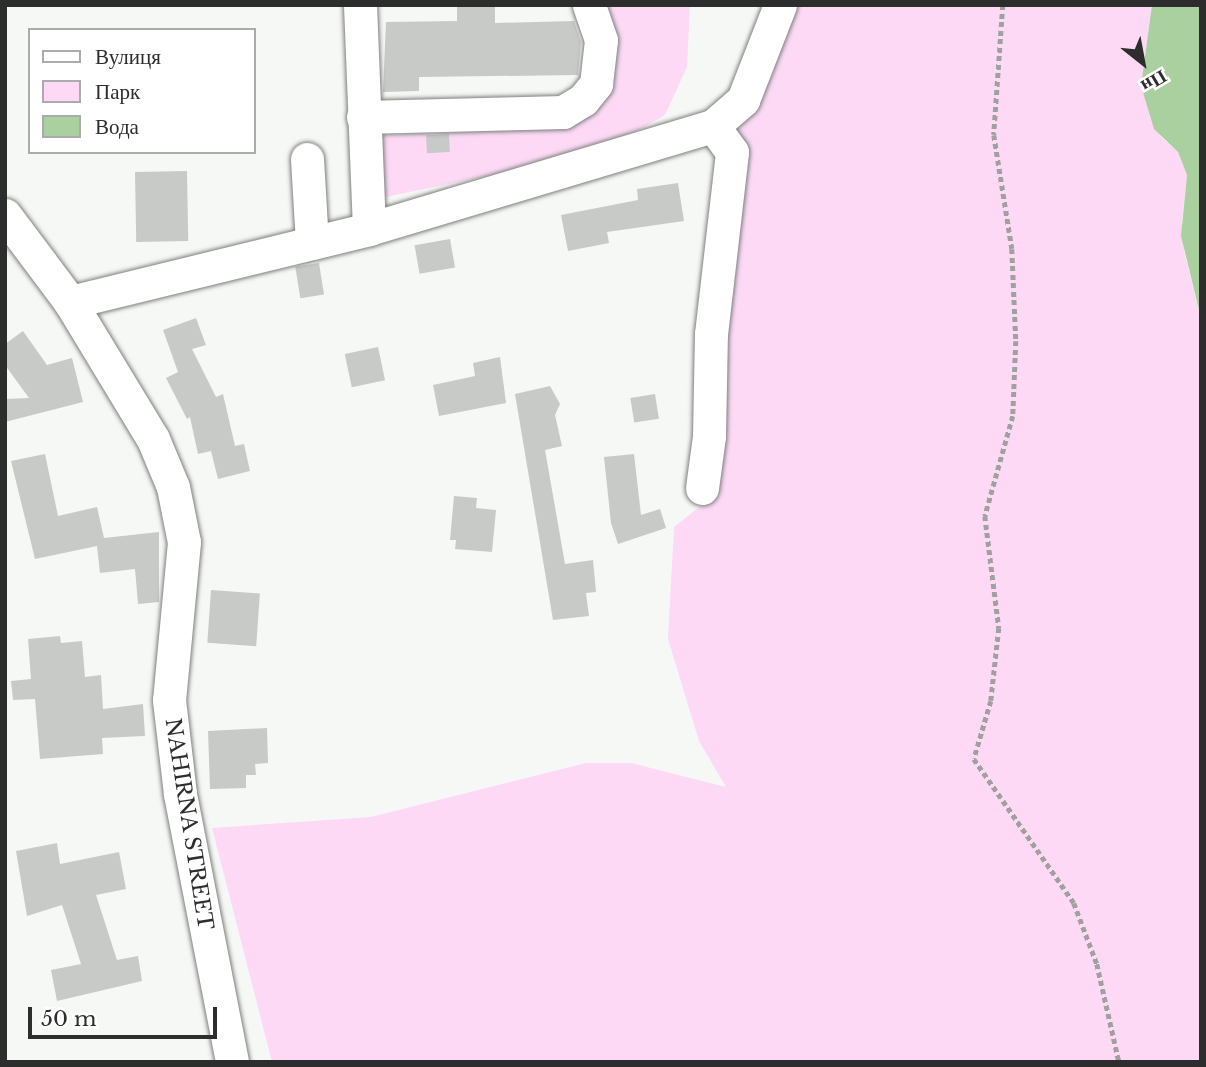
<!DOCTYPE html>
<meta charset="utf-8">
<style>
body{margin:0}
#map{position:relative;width:1206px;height:1067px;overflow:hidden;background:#f6f8f5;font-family:"Libre Baskerville",serif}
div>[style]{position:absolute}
.green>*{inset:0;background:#fdd9f6}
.water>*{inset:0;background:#aad09f}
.building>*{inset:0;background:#c8cac7;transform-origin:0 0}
.path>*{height:4.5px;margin-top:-2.25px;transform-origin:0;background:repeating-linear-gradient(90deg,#a0a19f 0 5px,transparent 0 8.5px)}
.roads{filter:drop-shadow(0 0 2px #7f807e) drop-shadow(0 0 2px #7f807e)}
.minor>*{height:33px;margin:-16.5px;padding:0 16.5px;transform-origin:16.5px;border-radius:16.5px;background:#fff}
span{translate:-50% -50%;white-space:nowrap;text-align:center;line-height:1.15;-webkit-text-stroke:6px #fff;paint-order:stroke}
.street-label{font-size:21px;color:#2c2d2c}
.frame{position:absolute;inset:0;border:7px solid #2c2d2c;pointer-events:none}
.legend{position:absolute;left:28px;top:28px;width:228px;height:126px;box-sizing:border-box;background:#fff;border:2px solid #ababab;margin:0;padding:9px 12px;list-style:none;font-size:21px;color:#2c2d2c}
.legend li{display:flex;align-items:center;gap:14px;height:35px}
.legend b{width:35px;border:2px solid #ababab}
.north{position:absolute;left:1108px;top:28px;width:70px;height:70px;-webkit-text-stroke:5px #fff;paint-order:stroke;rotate:149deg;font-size:19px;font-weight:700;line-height:28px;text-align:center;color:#2c2d2c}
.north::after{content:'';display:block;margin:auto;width:24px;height:32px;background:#2c2d2c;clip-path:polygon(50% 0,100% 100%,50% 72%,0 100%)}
.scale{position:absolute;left:28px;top:1007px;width:189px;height:32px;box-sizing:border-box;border:4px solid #2c2d2c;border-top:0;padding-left:9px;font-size:21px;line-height:24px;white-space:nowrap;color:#2c2d2c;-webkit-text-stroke:5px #fff;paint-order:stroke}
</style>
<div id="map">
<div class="green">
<i style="clip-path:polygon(604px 5px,690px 5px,687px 67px,665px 115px,598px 153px,381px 198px,376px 136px,565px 127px)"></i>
<i style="clip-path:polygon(770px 5px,1152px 5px,1141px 86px,1161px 137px,1178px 152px,1187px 175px,1182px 220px,1184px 251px,1201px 318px,1201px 1062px,272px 1062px,212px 828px,371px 817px,586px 763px,631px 763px,726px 787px,699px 741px,668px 639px,674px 527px,703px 504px,738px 136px,731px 110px)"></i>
</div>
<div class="water">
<i style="clip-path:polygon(1152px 5px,1201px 5px,1201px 318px,1181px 236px,1187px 175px,1178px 152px,1154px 129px,1141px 86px)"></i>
</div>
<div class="building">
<i style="clip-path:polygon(457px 5px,495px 5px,495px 23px,574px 21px,581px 42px,578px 75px,419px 77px,419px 91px,383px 92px,386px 22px,457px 21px)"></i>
<i style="left:449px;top:134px;width:18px;height:23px;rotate:87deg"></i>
<i style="left:187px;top:171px;width:70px;height:52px;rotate:89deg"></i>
<i style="clip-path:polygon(678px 183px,684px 221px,607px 232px,609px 243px,568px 251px,561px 215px,638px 200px,637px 189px)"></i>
<i style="left:450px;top:239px;width:29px;height:36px;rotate:80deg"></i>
<i style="left:319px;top:263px;width:32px;height:24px;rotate:81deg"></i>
<i style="clip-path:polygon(196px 318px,206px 345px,192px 349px,216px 397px,223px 394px,235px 446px,244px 444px,250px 471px,218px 479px,211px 451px,198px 454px,190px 417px,187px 419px,166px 378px,178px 372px,163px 330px)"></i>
<i style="clip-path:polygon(23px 331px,47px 365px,72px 358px,83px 402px,5px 422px,5px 399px,29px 398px,5px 365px,5px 344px)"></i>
<i style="left:378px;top:347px;width:34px;height:34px;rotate:78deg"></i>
<i style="clip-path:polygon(500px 357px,506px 403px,439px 416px,433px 385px,475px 376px,473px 363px)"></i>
<i style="clip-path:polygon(550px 386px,560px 404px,555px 415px,562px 446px,545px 450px,565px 564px,593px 560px,596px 592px,586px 593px,589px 616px,553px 620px,515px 394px)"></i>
<i style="left:655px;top:394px;width:25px;height:25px;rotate:81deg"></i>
<i style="clip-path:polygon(45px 454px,58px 516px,97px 507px,104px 538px,159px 532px,159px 602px,138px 604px,135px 569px,100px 573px,97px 546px,35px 559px,11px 461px)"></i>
<i style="clip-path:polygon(634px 454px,641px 515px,660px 509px,666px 528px,618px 544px,611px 523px,604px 457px)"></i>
<i style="clip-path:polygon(454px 496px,477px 498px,476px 508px,496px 510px,492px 552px,455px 549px,456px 540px,450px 540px)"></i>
<i style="left:211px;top:590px;width:49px;height:53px;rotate:4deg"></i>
<i style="clip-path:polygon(60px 636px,61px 643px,82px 641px,85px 677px,101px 675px,103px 709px,143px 704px,145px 736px,102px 738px,103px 754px,40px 759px,35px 699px,13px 700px,11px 681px,31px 679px,28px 639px)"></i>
<i style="clip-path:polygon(267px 728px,268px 763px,255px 764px,256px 775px,246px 775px,246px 788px,210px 789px,208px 731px)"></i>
<i style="clip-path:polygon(57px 843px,60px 864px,119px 852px,126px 889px,96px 895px,117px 960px,138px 956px,142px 981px,57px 1001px,51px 970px,81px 964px,62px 905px,27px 916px,16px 851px)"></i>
</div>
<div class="path">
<i style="left:1003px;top:5px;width:130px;rotate:94deg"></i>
<i style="left:994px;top:135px;width:115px;rotate:81deg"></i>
<i style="left:1012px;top:249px;width:92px;rotate:87.5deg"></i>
<i style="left:1016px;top:341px;width:75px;rotate:92.3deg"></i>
<i style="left:1013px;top:416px;width:104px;rotate:105.6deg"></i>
<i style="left:985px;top:516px;width:113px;rotate:82.9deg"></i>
<i style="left:999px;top:628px;width:73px;rotate:96.3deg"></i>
<i style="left:991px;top:701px;width:60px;rotate:106.3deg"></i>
<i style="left:974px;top:759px;width:175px;rotate:55.2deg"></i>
<i style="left:1074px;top:903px;width:65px;rotate:69.3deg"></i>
<i style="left:1097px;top:964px;width:100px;rotate:77.3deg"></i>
</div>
<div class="roads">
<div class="minor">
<i style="left:360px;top:5px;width:224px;rotate:87.7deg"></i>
<i style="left:363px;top:117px;width:200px;rotate:-1.4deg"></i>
<i style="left:563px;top:112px;width:23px;rotate:-31deg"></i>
<i style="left:583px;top:100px;width:21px;rotate:-51deg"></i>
<i style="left:596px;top:84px;width:44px;rotate:-83.5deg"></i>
<i style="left:601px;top:40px;width:37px;rotate:-109deg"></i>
<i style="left:307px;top:159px;width:84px;rotate:86.6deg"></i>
<i style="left:5px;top:215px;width:109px;rotate:53.2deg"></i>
<i style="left:70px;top:302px;width:160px;rotate:58.8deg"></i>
<i style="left:153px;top:439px;width:52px;rotate:67.4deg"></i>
<i style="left:173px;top:487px;width:56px;rotate:78.7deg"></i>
<i style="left:184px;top:542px;width:159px;rotate:95.4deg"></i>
<i style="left:169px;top:700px;width:95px;rotate:83.3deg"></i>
<i style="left:180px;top:794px;width:273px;rotate:79deg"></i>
<i style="left:70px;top:302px;width:308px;rotate:-13.7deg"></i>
<i style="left:369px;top:229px;width:359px;rotate:-16.7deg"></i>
<i style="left:713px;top:126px;width:40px;rotate:-41deg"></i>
<i style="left:743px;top:100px;width:102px;rotate:-68.7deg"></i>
<i style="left:702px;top:488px;width:52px;rotate:-82.3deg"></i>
<i style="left:709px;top:436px;width:102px;rotate:-88.9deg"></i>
<i style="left:711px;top:334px;width:183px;rotate:-83.4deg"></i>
<i style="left:732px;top:152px;width:32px;rotate:-126deg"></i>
</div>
</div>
<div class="street-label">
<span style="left:189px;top:824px;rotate:81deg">NAHIRNA STREET</span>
</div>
<div class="frame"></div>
<ul class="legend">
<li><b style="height:9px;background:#fff"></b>Вулиця</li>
<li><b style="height:19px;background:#fdd9f6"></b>Парк</li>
<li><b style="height:19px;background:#aad09f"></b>Вода</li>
</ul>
<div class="north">Пн</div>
<div class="scale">50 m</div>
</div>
